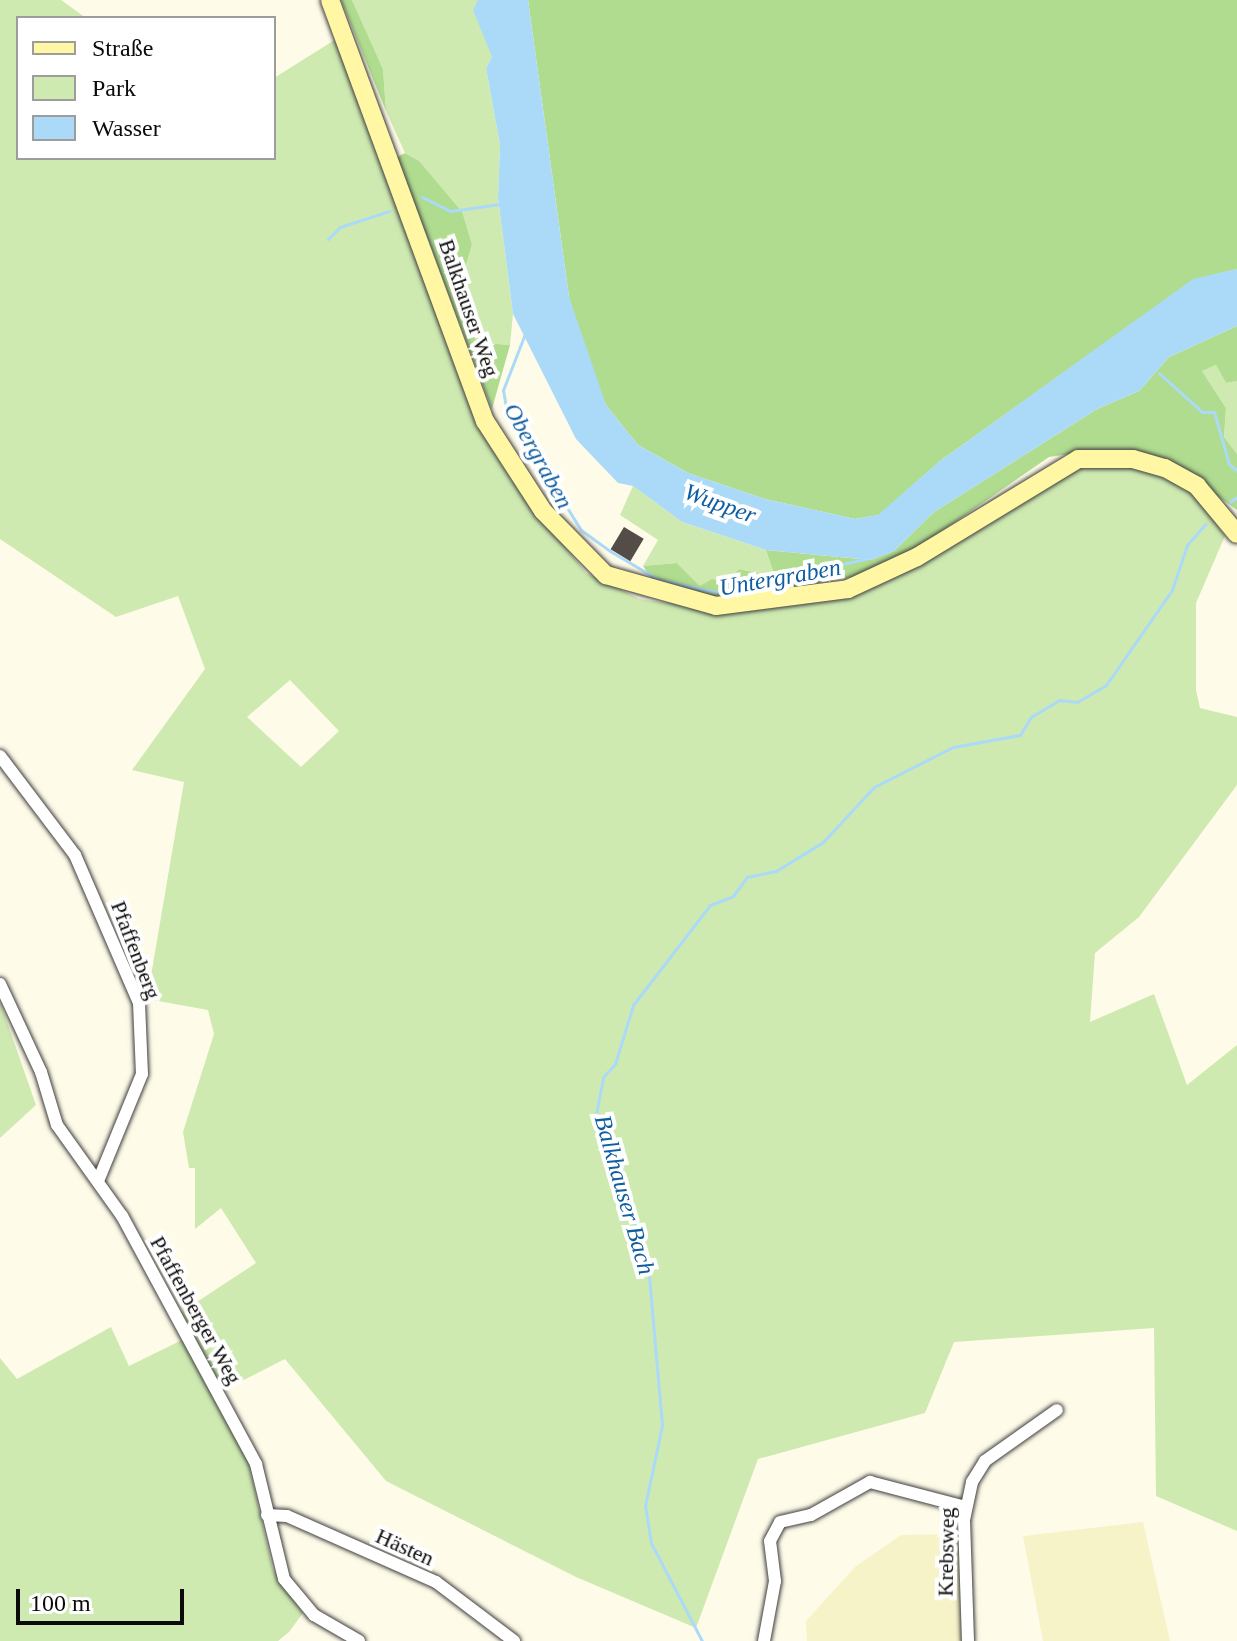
<!DOCTYPE html>
<meta charset="utf-8">
<style>
body{margin:0}
#map{position:relative;width:1237px;height:1641px;overflow:hidden;background:#fffbe9;font-family:Georgia,serif}
div>[style]{position:absolute}
.farmland>*{inset:0;background:#f6f3c8}
.green>*{inset:0;background:#ceeab1}
.forest>*{inset:0;background:#b0dc90}
.water>*{inset:0;background:#abdaf9}
.stream>*{height:3px;margin:-1.5px;padding:0 1.5px;transform-origin:1.5px;border-radius:1.5px;background:#abdaf9}
.building>*{inset:0;background:#544c47;transform-origin:0 0}
.roads{filter:drop-shadow(0 0 2px #3e3e3e) drop-shadow(0 0 2px #3e3e3e)}
.minor>*{height:12px;margin:-6px;padding:0 6px;transform-origin:6px;border-radius:6px;background:#fff}
.secondary>*{height:18px;margin:-9px;padding:0 9px;transform-origin:9px;border-radius:9px;background:#fff7a4}
span{translate:-50% -50%;white-space:nowrap;text-align:center;line-height:1.15;-webkit-text-stroke:8px #fff;paint-order:stroke}
.street-label{font-size:22px;color:#0b0b0b}
.water-label{font-size:24px;color:#105ea1;font-style:italic}
.legend{position:absolute;left:16px;top:16px;width:260px;height:144px;box-sizing:border-box;background:#fff;border:2px solid #9d9d9d;margin:0;padding:10px 14px;list-style:none;font-size:24px;color:#0b0b0b}
.legend li{display:flex;align-items:center;gap:16px;height:40px}
.legend b{width:40px;border:2px solid #9d9d9d}
.scale{position:absolute;left:16px;top:1589px;width:168px;height:36px;box-sizing:border-box;border:4px solid #0b0b0b;border-top:0;padding-left:10px;font-size:24px;line-height:28px;white-space:nowrap;color:#0b0b0b;-webkit-text-stroke:6px #fff;paint-order:stroke}
</style>
<div id="map">
<div class="farmland">
<i style="clip-path:polygon(1143px 1522px,1170px 1641px,1043px 1641px,1023px 1536px)"></i>
<i style="clip-path:polygon(959px 1534px,965px 1641px,807px 1641px,806px 1621px,855px 1567px,901px 1535px)"></i>
</div>
<div class="green">
<i style="clip-path:polygon(evenodd,0 0,61px 0,86px 18px,18px 18px,18px 158px,274px 158px,274px 78px,341px 36px,477px 422px,510px 478px,586px 573px,640px 599px,715px 610px,854px 592px,1086px 463px,1133px 465px,1192px 488px,1225px 536px,1196px 603px,1196px 690px,1200px 708px,1237px 717px,1237px 785px,1139px 917px,1095px 953px,1090px 1022px,1154px 994px,1187px 1085px,1237px 1045px,1237px 1531px,1156px 1496px,1154px 1328px,954px 1342px,925px 1413px,758px 1459px,696px 1628px,576px 1577px,386px 1481px,285px 1359px,212px 1396px,248px 1461px,273px 1570px,303px 1613px,289px 1632px,278px 1641px,0 1641px,0 1358px,17px 1379px,111px 1327px,129px 1366px,182px 1340px,171px 1319px,256px 1263px,221px 1208px,195px 1229px,195px 1168px,189px 1168px,183px 1132px,214px 1034px,208px 1010px,147px 999px,184px 782px,132px 770px,205px 669px,178px 596px,116px 617px,0 539px,0 0,290px 680px,339px 731px,301px 767px,247px 717px,290px 680px)"></i>
<i style="clip-path:polygon(352px 0,478px 0,492px 57px,486px 68px,500px 145px,498px 198px,513px 314px,510px 345px,485px 343px,459px 288px,472px 245px,419px 161px,405px 153px,386px 111px,383px 69px)"></i>
<i style="clip-path:polygon(1216px 365px,1226px 383px,1237px 381px,1237px 454px,1224px 437px,1226px 408px,1202px 371px)"></i>
<i style="clip-path:polygon(633px 486px,682px 522px,766px 550px,775px 577px,739px 569px,727px 584px,700px 586px,677px 563px,643px 566px,658px 540px,620px 515px)"></i>
<i style="clip-path:polygon(0 1002px,36px 1105px,0 1138px)"></i>
</div>
<div class="forest">
<i style="clip-path:polygon(341px 0,352px 0,383px 69px,386px 111px)"></i>
<i style="clip-path:polygon(528px 0,1237px 0,1237px 269px,1193px 280px,940px 461px,879px 515px,855px 519px,765px 499px,688px 473px,638px 445px,606px 405px,587px 361px,569px 297px)"></i>
<i style="clip-path:polygon(405px 153px,419px 161px,462px 212px,472px 245px,459px 288px,485px 343px,510px 345px,492px 409px,397px 157px)"></i>
<i style="clip-path:polygon(1237px 326px,1237px 381px,1226px 383px,1216px 365px,1202px 371px,1226px 408px,1224px 437px,1237px 454px,1237px 510px,1177px 467px,1083px 452px,1049px 457px,916px 549px,853px 577px,719px 600px,658px 588px,643px 566px,677px 563px,700px 586px,712px 579px,727px 583px,739px 569px,775px 577px,766px 550px,871px 560px,894px 551px,934px 512px,1097px 409px,1139px 391px,1169px 357px)"></i>
</div>
<div class="water">
<i style="clip-path:polygon(478px 0,528px 0,569px 297px,606px 405px,638px 445px,688px 473px,765px 499px,855px 519px,878px 515px,940px 461px,1193px 279px,1237px 269px,1237px 326px,1169px 357px,1139px 391px,1097px 409px,934px 512px,894px 551px,871px 560px,766px 550px,682px 522px,633px 486px,618px 483px,576px 439px,513px 314px,498px 198px,500px 145px,486px 68px,492px 57px,473px 10px)"></i>
</div>
<div class="stream">
<i style="left:422px;top:197px;width:32px;rotate:26deg"></i>
<i style="left:451px;top:211px;width:49px;rotate:-8.1deg"></i>
<i style="left:328px;top:239px;width:17px;rotate:-45deg"></i>
<i style="left:340px;top:227px;width:52px;rotate:-18.1deg"></i>
<i style="left:528px;top:326px;width:69px;rotate:111.3deg"></i>
<i style="left:503px;top:390px;width:22px;rotate:80deg"></i>
<i style="left:507px;top:412px;width:139px;rotate:57.9deg"></i>
<i style="left:581px;top:530px;width:36px;rotate:36deg"></i>
<i style="left:610px;top:551px;width:57px;rotate:30.6deg"></i>
<i style="left:659px;top:580px;width:58px;rotate:11.9deg"></i>
<i style="left:716px;top:592px;width:153px;rotate:-12.5deg"></i>
<i style="left:1159px;top:373px;width:58px;rotate:42.2deg"></i>
<i style="left:1202px;top:412px;width:12px"></i>
<i style="left:1214px;top:412px;width:54px;rotate:73.9deg"></i>
<i style="left:1229px;top:464px;width:11px;rotate:41deg"></i>
<i style="left:1230px;top:502px;width:9px;rotate:-36deg"></i>
<i style="left:702px;top:1641px;width:110px;rotate:-117.5deg"></i>
<i style="left:651px;top:1543px;width:37px;rotate:-99deg"></i>
<i style="left:645px;top:1506px;width:83px;rotate:-78.1deg"></i>
<i style="left:662px;top:1425px;width:160px;rotate:-95deg"></i>
<i style="left:648px;top:1266px;width:161px;rotate:-108.9deg"></i>
<i style="left:596px;top:1114px;width:38px;rotate:-79deg"></i>
<i style="left:603px;top:1077px;width:18px;rotate:-47deg"></i>
<i style="left:615px;top:1064px;width:62px;rotate:-73deg"></i>
<i style="left:633px;top:1005px;width:126px;rotate:-52.4deg"></i>
<i style="left:710px;top:905px;width:25px;rotate:-21deg"></i>
<i style="left:733px;top:896px;width:24px;rotate:-54deg"></i>
<i style="left:747px;top:877px;width:30px;rotate:-12deg"></i>
<i style="left:776px;top:871px;width:55px;rotate:-31.7deg"></i>
<i style="left:823px;top:842px;width:75px;rotate:-47.2deg"></i>
<i style="left:874px;top:787px;width:89px;rotate:-26.9deg"></i>
<i style="left:953px;top:747px;width:68px;rotate:-10.2deg"></i>
<i style="left:1020px;top:735px;width:21px;rotate:-59deg"></i>
<i style="left:1031px;top:717px;width:33px;rotate:-31deg"></i>
<i style="left:1059px;top:700px;width:18px;rotate:6deg"></i>
<i style="left:1077px;top:702px;width:34px;rotate:-30deg"></i>
<i style="left:1106px;top:685px;width:116px;rotate:-55.2deg"></i>
<i style="left:1172px;top:590px;width:47px;rotate:-71.6deg"></i>
<i style="left:1187px;top:545px;width:28px;rotate:-49deg"></i>
</div>
<div class="building">
<i style="left:624px;top:527px;width:23px;height:26px;rotate:31deg"></i>
</div>
<div class="roads">
<div class="minor">
<i style="left:0;top:756px;width:124px;rotate:52.9deg"></i>
<i style="left:75px;top:855px;width:161px;rotate:66.6deg"></i>
<i style="left:139px;top:1003px;width:71px;rotate:87.6deg"></i>
<i style="left:142px;top:1074px;width:113px;rotate:112.3deg"></i>
<i style="left:0;top:984px;width:97px;rotate:65deg"></i>
<i style="left:41px;top:1072px;width:55px;rotate:73.2deg"></i>
<i style="left:57px;top:1125px;width:112px;rotate:54.5deg"></i>
<i style="left:122px;top:1216px;width:282px;rotate:61.6deg"></i>
<i style="left:256px;top:1464px;width:118px;rotate:76.3deg"></i>
<i style="left:284px;top:1579px;width:47px;rotate:50.2deg"></i>
<i style="left:314px;top:1615px;width:52px;rotate:30deg"></i>
<i style="left:267px;top:1515px;width:20px;rotate:3deg"></i>
<i style="left:287px;top:1516px;width:163px;rotate:23.9deg"></i>
<i style="left:436px;top:1582px;width:98px;rotate:37.1deg"></i>
<i style="left:764px;top:1641px;width:61px;rotate:-79.6deg"></i>
<i style="left:775px;top:1581px;width:40px;rotate:-97.1deg"></i>
<i style="left:770px;top:1541px;width:21px;rotate:-62deg"></i>
<i style="left:780px;top:1522px;width:32px;rotate:-13deg"></i>
<i style="left:811px;top:1515px;width:68px;rotate:-29.2deg"></i>
<i style="left:870px;top:1482px;width:98px;rotate:14.7deg"></i>
<i style="left:968px;top:1641px;width:121px;rotate:-91.9deg"></i>
<i style="left:964px;top:1520px;width:39px;rotate:-78deg"></i>
<i style="left:972px;top:1482px;width:25px;rotate:-58deg"></i>
<i style="left:985px;top:1461px;width:88px;rotate:-35.3deg"></i>
</div>
<div class="secondary">
<i style="left:330px;top:0;width:449px;rotate:69.8deg"></i>
<i style="left:485px;top:421px;width:107px;rotate:57.2deg"></i>
<i style="left:543px;top:511px;width:90px;rotate:45.5deg"></i>
<i style="left:606px;top:575px;width:114px;rotate:15.7deg"></i>
<i style="left:716px;top:606px;width:133px;rotate:-7.3deg"></i>
<i style="left:848px;top:589px;width:76px;rotate:-24.9deg"></i>
<i style="left:917px;top:557px;width:188px;rotate:-31.3deg"></i>
<i style="left:1078px;top:459px;width:55px"></i>
<i style="left:1133px;top:459px;width:33px;rotate:16deg"></i>
<i style="left:1165px;top:468px;width:37px;rotate:29deg"></i>
<i style="left:1197px;top:486px;width:62px;rotate:50.2deg"></i>
</div>
</div>
<div class="street-label">
<span style="left:469px;top:308px;rotate:71deg">Balkhauser Weg</span>
<span style="left:136px;top:950px;rotate:69deg">Pfaffenberg</span>
<span style="left:196px;top:1310px;rotate:61deg">Pfaffenberger Weg</span>
<span style="left:405px;top:1547px;rotate:24deg">Hästen</span>
<span style="left:946px;top:1552px;rotate:-89deg">Krebsweg</span>
</div>
<div class="water-label">
<span style="left:538px;top:456px;rotate:61deg">Obergraben</span>
<span style="left:720px;top:504px;rotate:20deg">Wupper</span>
<span style="left:780px;top:578px;rotate:-10deg">Untergraben</span>
<span style="left:624px;top:1195px;rotate:74deg">Balkhauser Bach</span>
</div>
<ul class="legend">
<li><b style="height:10px;background:#fff7a4"></b>Straße</li>
<li><b style="height:22px;background:#ceeab1"></b>Park</li>
<li><b style="height:22px;background:#abdaf9"></b>Wasser</li>
</ul>
<div class="scale">100 m</div>
</div>
